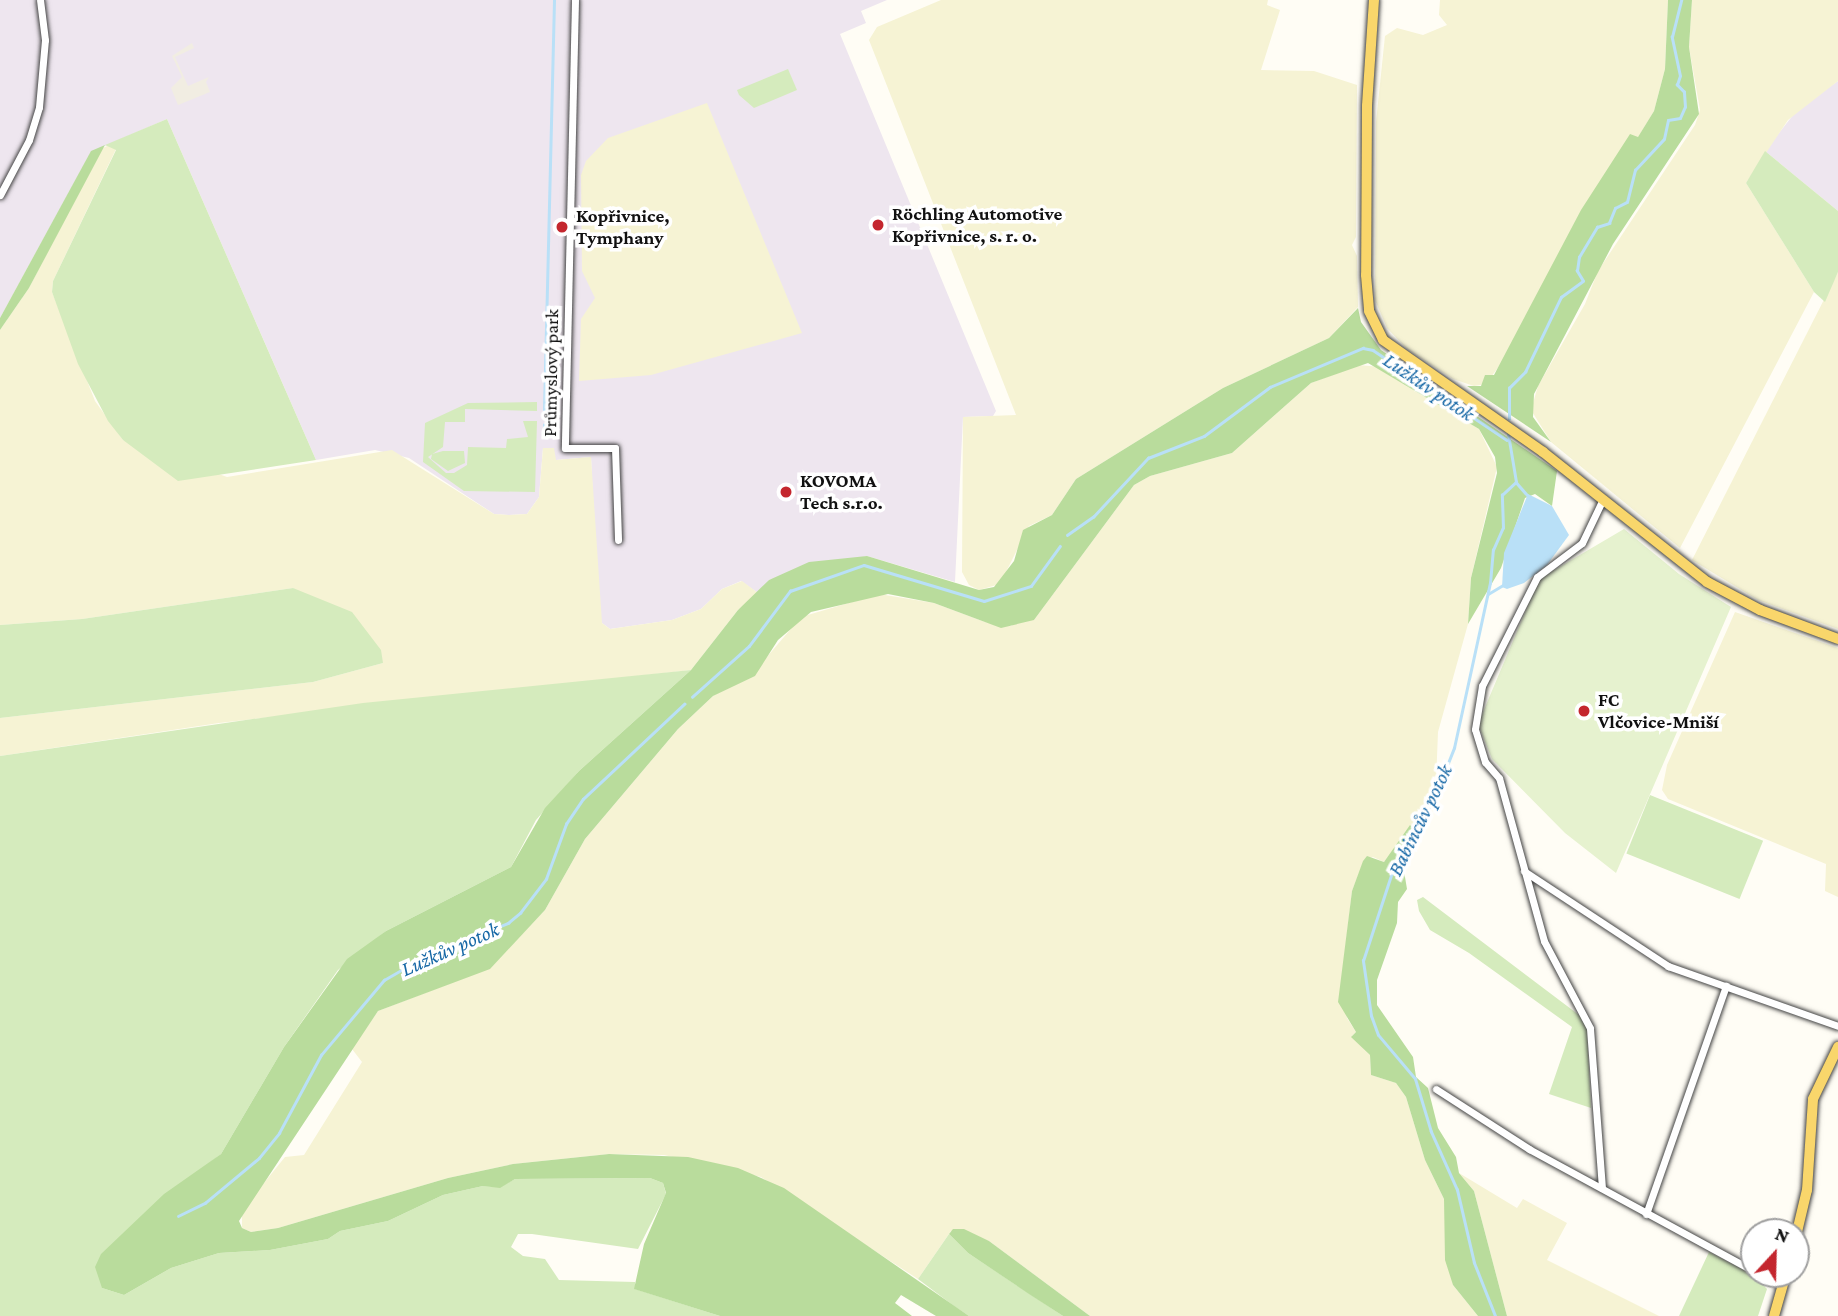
<!DOCTYPE html>
<meta charset="utf-8">
<style>
body{margin:0}
#map{position:relative;width:1838px;height:1316px;overflow:hidden;background:#fffdf5;font-family:"Crimson Pro",serif}
div>[style]{position:absolute}
.industrial>*{inset:0;background:#eee6ef}
.farmland>*{inset:0;background:#f6f3d4}
.green>*{inset:0;background:#d5ebbd;transform-origin:0 0}
.forest>*{inset:0;background:#b9dc9c}
.pitch>*{inset:0;background:#e6f2cf}
.plaza>*{inset:0;background:#f1ede2}
.water>*{inset:0;background:#b9e0f7}
.stream>*{height:2.5px;margin:-1.25px;padding:0 1.25px;transform-origin:1.25px;border-radius:1.25px;background:#b9e0f7}
.roads{filter:drop-shadow(0 0 2px #444) drop-shadow(0 0 2px #444)}
.minor>*{height:7px;margin:-3.5px;padding:0 3.5px;transform-origin:3.5px;border-radius:3.5px;background:#fff}
.primary>*{height:10px;margin:-5px;padding:0 5px;transform-origin:5px;border-radius:5px;background:#f9d66b}
.dots>*{width:19px;height:19px;translate:-50% -50%;box-sizing:border-box;border:4px solid #fff;border-radius:50%}
span{translate:-50% -50%;white-space:nowrap;text-align:center;line-height:1.15;-webkit-text-stroke:7px #fff;paint-order:stroke}
.poi-label{font-size:19px;color:#111;font-weight:700}
.left{translate:0 -50%;text-align:left}
.street-label{font-size:19px;color:#111}
.water-label{font-size:21px;color:#1768a6;font-style:italic}
.north{position:absolute;left:1740px;top:1218px;width:70px;height:70px;box-sizing:border-box;background:#fff;border:2px solid #a0a0a0;border-radius:50%;rotate:22deg;font-size:19px;font-weight:700;line-height:28px;text-align:center;color:#111}
.north::after{content:'';display:block;margin:auto;width:24px;height:32px;background:#c4262e;clip-path:polygon(50% 0,100% 100%,50% 72%,0 100%)}
</style>
<div id="map">
<div class="industrial">
<i style="clip-path:polygon(0 0,887px 0,861px 11px,866px 23px,840px 34px,996px 411px,993px 416px,963px 417px,955px 582px,867px 556px,769px 580px,758px 593px,741px 581px,722px 589px,701px 609px,672px 620px,610px 629px,602px 623px,598px 610px,591px 457px,556px 460px,543px 448px,539px 497px,527px 514px,509px 515px,494px 514px,409px 458px,375px 450px,316px 460px,167px 119px,91px 152px,0 318px)"></i>
<i style="clip-path:polygon(1838px 81px,1838px 211px,1765px 151px,1797px 110px)"></i>
</div>
<div class="farmland">
<i style="clip-path:polygon(941px 0,1268px 0,1267px 5px,1280px 10px,1261px 70px,1314px 71px,1357px 85px,1356px 237px,1352px 245px,1357px 256px,1358px 307px,1329px 338px,1223px 388px,1076px 479px,1052px 515px,1029px 526px,1000px 584px,979px 590px,969px 585px,962px 572px,963px 417px,1016px 415px,869px 40px,877px 27px)"></i>
<i style="clip-path:polygon(1440px 0,1668px 0,1665px 69px,1654px 111px,1505px 358px,1486px 384px,1474px 386px,1453px 379px,1407px 349px,1387px 328px,1375px 300px,1376px 122px,1385px 36px,1397px 28px,1423px 35px,1447px 25px,1439px 15px)"></i>
<i style="clip-path:polygon(1692px 0,1838px 0,1838px 81px,1788px 120px,1746px 183px,1814px 292px,1680px 548px,1551px 442px,1531px 410px,1538px 386px,1585px 304px,1598px 271px,1695px 125px,1700px 110px,1689px 47px)"></i>
<i style="clip-path:polygon(707px 103px,802px 333px,651px 375px,579px 381px,581px 319px,595px 298px,582px 271px,581px 175px,586px 161px,608px 138px)"></i>
<i style="clip-path:polygon(111px 144px,116px 149px,53px 281px,52px 292px,95px 401px,123px 440px,227px 477px,392px 450px,494px 514px,509px 515px,527px 514px,539px 497px,543px 448px,554px 448px,556px 460px,591px 457px,602px 623px,610px 629px,672px 620px,701px 609px,722px 589px,742px 581px,758px 593px,738px 610px,691px 670px,219px 723px,0 756px,0 718px,313px 682px,383px 663px,293px 588px,82px 619px,0 625px,0 330px,29px 288px,101px 149px)"></i>
<i style="clip-path:polygon(1838px 272px,1838px 629px,1758px 600px,1692px 560px)"></i>
<i style="clip-path:polygon(1359px 365px,1380px 367px,1479px 429px,1497px 467px,1471px 578px,1468px 624px,1438px 732px,1436px 783px,1425px 808px,1389px 856px,1384px 862px,1373px 857px,1364px 860px,1352px 891px,1342px 977px,1347px 1018px,1356px 1032px,1352px 1036px,1370px 1055px,1371px 1075px,1396px 1083px,1406px 1097px,1425px 1160px,1444px 1199px,1453px 1285px,1478px 1316px,1090px 1316px,989px 1241px,951px 1231px,918px 1279px,761px 1177px,664px 1155px,609px 1154px,513px 1164px,448px 1178px,278px 1228px,251px 1232px,242px 1228px,242px 1210px,285px 1157px,304px 1155px,362px 1062px,352px 1049px,378px 1011px,490px 968px,545px 910px,585px 839px,678px 729px,713px 696px,755px 671px,801px 617px,879px 594px,934px 603px,985px 622px,1011px 626px,1021px 620px,1034px 620px,1134px 485px,1150px 476px,1232px 453px,1311px 383px)"></i>
<i style="clip-path:polygon(1735px 612px,1838px 648px,1838px 897px,1825px 891px,1826px 864px,1668px 799px,1662px 790px,1667px 765px)"></i>
<i style="clip-path:polygon(1459px 1173px,1517px 1208px,1523px 1199px,1567px 1223px,1547px 1260px,1659px 1316px,1507px 1316px,1474px 1191px)"></i>
</div>
<div class="green">
<i style="clip-path:polygon(788px 69px,797px 90px,754px 108px,739px 95px,737px 90px)"></i>
<i style="clip-path:polygon(167px 119px,177px 142px,316px 460px,178px 481px,123px 440px,108px 421px,78px 364px,52px 292px,53px 281px,116px 150px,105px 145px)"></i>
<i style="clip-path:polygon(1765px 151px,1838px 211px,1838px 272px,1825px 302px,1814px 292px,1746px 183px)"></i>
<i style="clip-path:polygon(537px 402px,537px 411px,465px 409px,465px 422px,445px 422px,443px 447px,428px 457px,446px 473px,454px 473px,467px 465px,468px 447px,506px 448px,507px 439px,528px 437px,523px 421px,537px 421px,535px 492px,464px 491px,423px 462px,425px 423px,468px 403px)"></i>
<i style="clip-path:polygon(443px 451px,464px 451px,465px 463px,448px 471px,431px 459px,432px 454px)"></i>
<i style="clip-path:polygon(293px 588px,352px 612px,381px 650px,383px 663px,313px 682px,0 718px,0 625px,82px 619px)"></i>
<i style="clip-path:polygon(691px 670px,579px 771px,536px 820px,511px 867px,386px 931px,338px 970px,284px 1047px,221px 1154px,198px 1172px,102px 1288px,124px 1295px,171px 1268px,219px 1253px,270px 1250px,328px 1239px,340px 1231px,388px 1221px,443px 1195px,483px 1186px,500px 1187px,515px 1179px,650px 1178px,663px 1183px,666px 1194px,638px 1249px,532px 1234px,518px 1234px,511px 1247px,523px 1256px,545px 1259px,559px 1280px,635px 1282px,635px 1289px,720px 1316px,0 1316px,0 756px,363px 703px)"></i>
<i style="left:1650px;top:795px;width:122px;height:63px;rotate:22deg"></i>
<i style="clip-path:polygon(1423px 897px,1579px 1015px,1587px 1029px,1591px 1108px,1549px 1094px,1572px 1027px,1469px 953px,1430px 930px,1419px 911px,1417px 900px)"></i>
<i style="clip-path:polygon(949px 1234px,968px 1253px,1063px 1316px,969px 1316px,954px 1306px,918px 1279px)"></i>
<i style="clip-path:polygon(1709px 1252px,1755px 1276px,1767px 1289px,1758px 1316px,1679px 1316px)"></i>
</div>
<div class="forest">
<i style="clip-path:polygon(1668px 0,1692px 0,1689px 47px,1699px 114px,1613px 244px,1534px 394px,1533px 417px,1551px 442px,1467px 386px,1481px 386px,1485px 375px,1494px 375px,1581px 210px,1630px 134px,1638px 137px,1654px 111px,1665px 69px)"></i>
<i style="clip-path:polygon(105px 145px,29px 288px,0 330px,0 318px,91px 151px)"></i>
<i style="clip-path:polygon(1358px 308px,1361px 322px,1381px 350px,1557px 471px,1552px 506px,1535px 494px,1525px 498px,1501px 568px,1468px 624px,1471px 578px,1497px 473px,1495px 457px,1479px 429px,1368px 363px,1311px 383px,1232px 453px,1150px 476px,1134px 485px,1034px 620px,1001px 628px,934px 603px,888px 594px,811px 612px,778px 640px,755px 676px,713px 696px,678px 729px,585px 839px,545px 910px,490px 969px,378px 1011px,239px 1221px,242px 1228px,251px 1232px,278px 1228px,448px 1178px,513px 1164px,609px 1154px,688px 1157px,738px 1168px,784px 1188px,969px 1316px,936px 1316px,901px 1295px,895px 1303px,912px 1316px,720px 1316px,634px 1289px,644px 1244px,666px 1193px,663px 1183px,650px 1178px,515px 1179px,500px 1188px,483px 1186px,443px 1195px,388px 1221px,340px 1231px,328px 1239px,270px 1250px,219px 1253px,171px 1268px,124px 1295px,102px 1288px,95px 1267px,101px 1254px,164px 1194px,221px 1154px,284px 1047px,347px 959px,386px 931px,511px 867px,545px 808px,579px 771px,691px 670px,738px 610px,769px 580px,809px 562px,867px 556px,979px 590px,994px 587px,1014px 561px,1023px 530px,1052px 515px,1076px 479px,1223px 388px,1329px 338px)"></i>
<i style="clip-path:polygon(1410px 825px,1419px 833px,1403px 865px,1407px 889px,1398px 902px,1397px 923px,1377px 980px,1377px 1005px,1413px 1057px,1416px 1077px,1428px 1088px,1438px 1128px,1456px 1157px,1459px 1173px,1474px 1191px,1507px 1316px,1478px 1316px,1453px 1285px,1445px 1260px,1444px 1199px,1425px 1160px,1406px 1097px,1396px 1083px,1371px 1075px,1370px 1055px,1351px 1037px,1356px 1032px,1338px 1002px,1352px 891px,1363px 861px,1367px 856px,1384px 862px)"></i>
<i style="clip-path:polygon(953px 1229px,964px 1229px,989px 1241px,1090px 1316px,1063px 1316px,1029px 1294px,968px 1253px,949px 1234px)"></i>
</div>
<div class="pitch">
<i style="clip-path:polygon(1624px 529px,1679px 574px,1731px 607px,1616px 873px,1565px 833px,1492px 759px,1478px 724px,1539px 579px)"></i>
</div>
<div class="plaza">
<i style="clip-path:polygon(192px 43px,194px 48px,175px 57px,188px 86px,209px 77px,206px 82px,210px 92px,178px 105px,171px 88px,182px 77px,172px 56px)"></i>
</div>
<div class="water">
<i style="clip-path:polygon(1528px 494px,1552px 506px,1569px 535px,1547px 565px,1524px 583px,1507px 589px,1502px 587px,1504px 553px)"></i>
</div>
<div class="stream">
<i style="left:544px;top:410px;width:410px;rotate:-88.6deg"></i>
<i style="left:1509px;top:419px;width:31px;rotate:-90deg"></i>
<i style="left:1509px;top:388px;width:23px;rotate:-45deg"></i>
<i style="left:1525px;top:372px;width:83px;rotate:-64.4deg"></i>
<i style="left:1561px;top:297px;width:27px;rotate:-36deg"></i>
<i style="left:1583px;top:281px;width:12px;rotate:-121deg"></i>
<i style="left:1577px;top:271px;width:14px;rotate:-82deg"></i>
<i style="left:1579px;top:257px;width:35px;rotate:-59deg"></i>
<i style="left:1597px;top:227px;width:13px;rotate:-18deg"></i>
<i style="left:1609px;top:223px;width:16px;rotate:-68deg"></i>
<i style="left:1615px;top:208px;width:13px;rotate:-27deg"></i>
<i style="left:1627px;top:202px;width:33px;rotate:-76deg"></i>
<i style="left:1635px;top:170px;width:42px;rotate:-46.9deg"></i>
<i style="left:1664px;top:139px;width:19px;rotate:-78deg"></i>
<i style="left:1668px;top:120px;width:12px;rotate:-9deg"></i>
<i style="left:1680px;top:118px;width:12px;rotate:-66deg"></i>
<i style="left:1685px;top:107px;width:15px;rotate:-94deg"></i>
<i style="left:1684px;top:92px;width:10px;rotate:-135deg"></i>
<i style="left:1677px;top:85px;width:9px;rotate:-72deg"></i>
<i style="left:1680px;top:76px;width:40px;rotate:-102deg"></i>
<i style="left:1672px;top:37px;width:38px;rotate:-76deg"></i>
<i style="left:544px;top:428px;width:3px;rotate:-90deg"></i>
<i style="left:1516px;top:482px;width:20px;rotate:49deg"></i>
<i style="left:1067px;top:535px;width:32px;rotate:-35deg"></i>
<i style="left:1093px;top:517px;width:81px;rotate:-47deg"></i>
<i style="left:1148px;top:458px;width:60px;rotate:-21.4deg"></i>
<i style="left:1204px;top:436px;width:82px;rotate:-36.6deg"></i>
<i style="left:1270px;top:387px;width:101px;rotate:-22.8deg"></i>
<i style="left:1363px;top:348px;width:10px;rotate:11deg"></i>
<i style="left:1373px;top:350px;width:161px;rotate:33.9deg"></i>
<i style="left:1488px;top:594px;width:17px;rotate:-31deg"></i>
<i style="left:692px;top:697px;width:76px;rotate:-41.8deg"></i>
<i style="left:749px;top:646px;width:69px;rotate:-53.3deg"></i>
<i style="left:790px;top:591px;width:78px;rotate:-19.4deg"></i>
<i style="left:864px;top:565px;width:125px;rotate:16.7deg"></i>
<i style="left:984px;top:601px;width:49px;rotate:-17.7deg"></i>
<i style="left:1031px;top:586px;width:49px;rotate:-54.1deg"></i>
<i style="left:178px;top:1216px;width:30px;rotate:-26deg"></i>
<i style="left:205px;top:1203px;width:70px;rotate:-39.8deg"></i>
<i style="left:259px;top:1158px;width:32px;rotate:-51deg"></i>
<i style="left:279px;top:1133px;width:89px;rotate:-61.7deg"></i>
<i style="left:321px;top:1055px;width:98px;rotate:-50deg"></i>
<i style="left:384px;top:980px;width:46px;rotate:-29.9deg"></i>
<i style="left:424px;top:957px;width:91px;rotate:-22deg"></i>
<i style="left:508px;top:923px;width:16px;rotate:-40deg"></i>
<i style="left:520px;top:913px;width:43px;rotate:-52.6deg"></i>
<i style="left:546px;top:879px;width:59px;rotate:-70deg"></i>
<i style="left:566px;top:824px;width:30px;rotate:-56deg"></i>
<i style="left:583px;top:799px;width:139px;rotate:-43.2deg"></i>
<i style="left:1495px;top:1316px;width:57px;rotate:-111.6deg"></i>
<i style="left:1474px;top:1263px;width:75px;rotate:-103.1deg"></i>
<i style="left:1457px;top:1190px;width:64px;rotate:-114.1deg"></i>
<i style="left:1431px;top:1132px;width:55px;rotate:-106.8deg"></i>
<i style="left:1415px;top:1079px;width:57px;rotate:-130.1deg"></i>
<i style="left:1378px;top:1035px;width:20px;rotate:-110deg"></i>
<i style="left:1371px;top:1016px;width:56px;rotate:-98.3deg"></i>
<i style="left:1363px;top:961px;width:103px;rotate:-71.9deg"></i>
<i style="left:1395px;top:863px;width:73px;rotate:-58.5deg"></i>
<i style="left:1433px;top:801px;width:57px;rotate:-68.4deg"></i>
<i style="left:1454px;top:748px;width:169px;rotate:-77.7deg"></i>
<i style="left:1490px;top:583px;width:33px;rotate:-85deg"></i>
<i style="left:1493px;top:550px;width:24px;rotate:-66deg"></i>
<i style="left:1503px;top:528px;width:33px;rotate:-92deg"></i>
<i style="left:1502px;top:495px;width:19px;rotate:-43deg"></i>
<i style="left:1516px;top:482px;width:49px;rotate:-99.5deg"></i>
</div>
<div class="roads">
<div class="minor">
<i style="left:575px;top:0;width:448px;rotate:91.3deg"></i>
<i style="left:565px;top:448px;width:50px"></i>
<i style="left:615px;top:448px;width:92px;rotate:88.1deg"></i>
<i style="left:0;top:195px;width:62px;rotate:-62.2deg"></i>
<i style="left:29px;top:140px;width:34px;rotate:-73deg"></i>
<i style="left:39px;top:107px;width:67px;rotate:-84.9deg"></i>
<i style="left:45px;top:40px;width:40px;rotate:-97.1deg"></i>
<i style="left:1524px;top:871px;width:173px;rotate:33.4deg"></i>
<i style="left:1668px;top:966px;width:180px;rotate:19.4deg"></i>
<i style="left:1436px;top:1089px;width:111px;rotate:32.8deg"></i>
<i style="left:1529px;top:1149px;width:256px;rotate:28.5deg"></i>
<i style="left:1602px;top:1188px;width:160px;rotate:-94.3deg"></i>
<i style="left:1590px;top:1028px;width:98px;rotate:-117.9deg"></i>
<i style="left:1544px;top:941px;width:169px;rotate:-105.4deg"></i>
<i style="left:1499px;top:778px;width:21px;rotate:-131deg"></i>
<i style="left:1485px;top:762px;width:34px;rotate:-107deg"></i>
<i style="left:1475px;top:729px;width:44px;rotate:-80.8deg"></i>
<i style="left:1482px;top:686px;width:122px;rotate:-63.2deg"></i>
<i style="left:1537px;top:577px;width:56px;rotate:-37.1deg"></i>
<i style="left:1582px;top:543px;width:49px;rotate:-64.5deg"></i>
<i style="left:1646px;top:1214px;width:242px;rotate:-70.7deg"></i>
<i style="left:1760px;top:1274px;width:25px;rotate:26deg"></i>
</div>
<div class="primary">
<i style="left:1374px;top:0;width:106px;rotate:93.8deg"></i>
<i style="left:1367px;top:106px;width:169px;rotate:90.3deg"></i>
<i style="left:1366px;top:275px;width:36px;rotate:85deg"></i>
<i style="left:1369px;top:311px;width:32px;rotate:64deg"></i>
<i style="left:1383px;top:340px;width:195px;rotate:35deg"></i>
<i style="left:1543px;top:452px;width:209px;rotate:38.4deg"></i>
<i style="left:1707px;top:582px;width:60px;rotate:27.8deg"></i>
<i style="left:1760px;top:610px;width:83px;rotate:20.4deg"></i>
<i style="left:1796px;top:1236px;width:47px;rotate:-76.6deg"></i>
<i style="left:1807px;top:1190px;width:91px;rotate:-86.2deg"></i>
<i style="left:1813px;top:1099px;width:58px;rotate:-64.3deg"></i>
<i style="left:1774px;top:1316px;width:44px;rotate:-74.1deg"></i>
</div>
</div>
<div class="dots">
<i style="left:878px;top:225px;background:#c4262e"></i>
<i style="left:562px;top:227px;background:#c4262e"></i>
<i style="left:786px;top:492px;background:#c4262e"></i>
<i style="left:1584px;top:711px;background:#c4262e"></i>
</div>
<div class="poi-label">
<span class="left" style="left:892px;top:225px">Röchling Automotive<br>Kopřivnice, s. r. o.</span>
<span class="left" style="left:576px;top:227px">Kopřivnice,<br>Tymphany</span>
<span class="left" style="left:800px;top:492px">KOVOMA<br>Tech s.r.o.</span>
<span class="left" style="left:1598px;top:711px">FC<br>Vlčovice-Mniší</span>
</div>
<div class="street-label">
<span style="left:551px;top:373px;rotate:-89deg">Průmyslový park</span>
</div>
<div class="water-label">
<span style="left:1429px;top:387px;rotate:34deg">Lužkův potok</span>
<span style="left:1420px;top:820px;rotate:-64deg">Babincův potok</span>
<span style="left:450px;top:949px;rotate:-24deg">Lužkův potok</span>
</div>
<div class="north">N</div>
</div>
